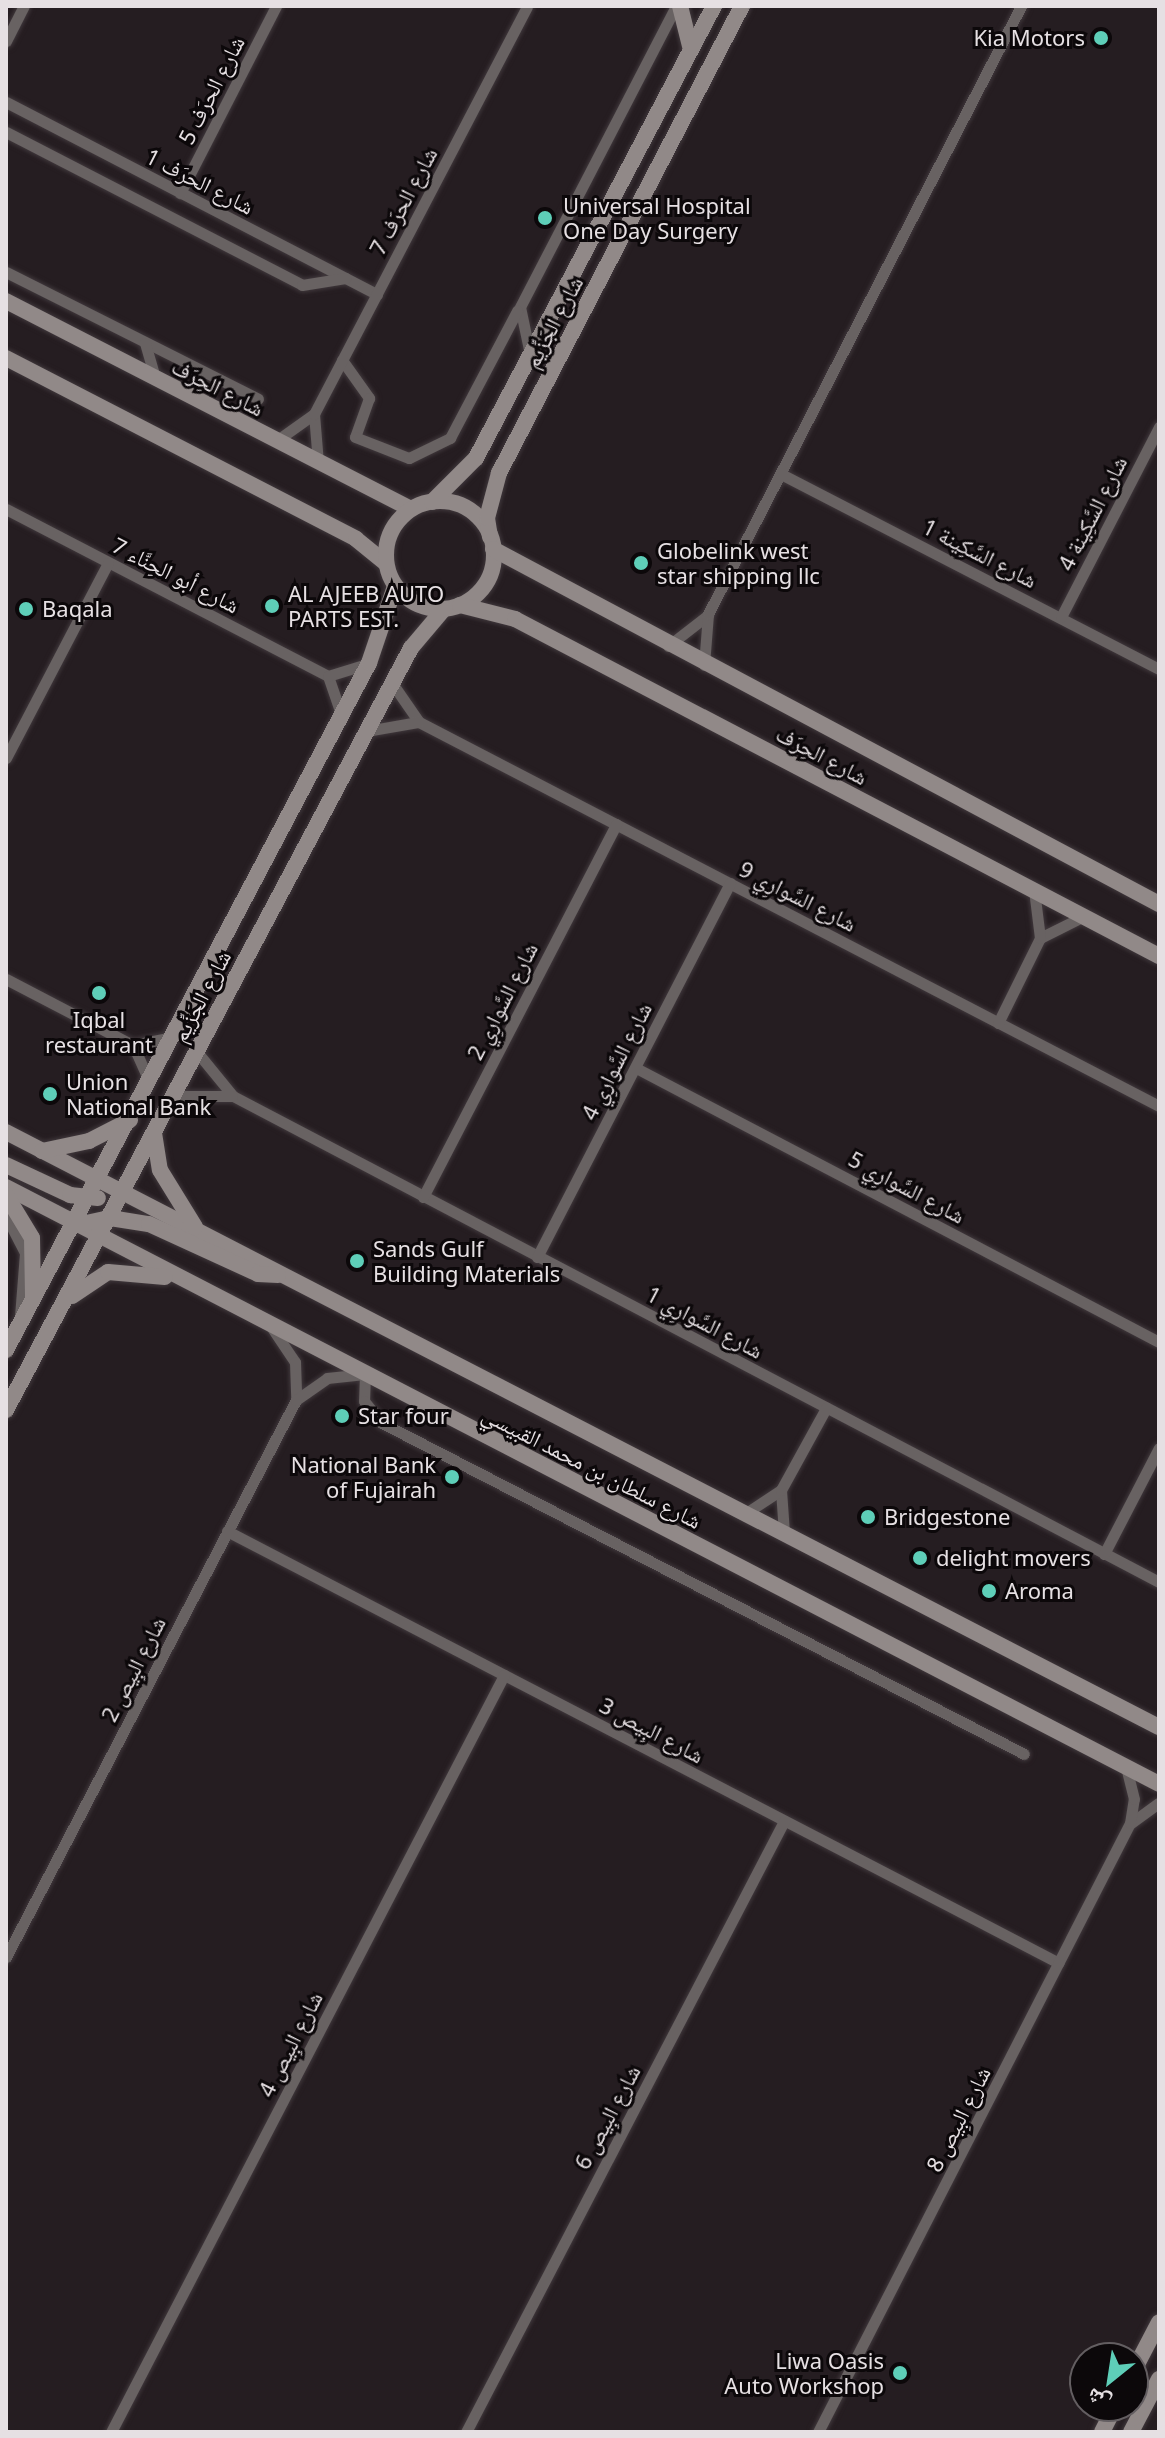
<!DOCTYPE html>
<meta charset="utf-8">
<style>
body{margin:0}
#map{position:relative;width:1165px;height:2438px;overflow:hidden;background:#251d21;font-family:"Noto Sans","Noto Naskh Arabic",sans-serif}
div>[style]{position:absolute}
.roads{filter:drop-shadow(0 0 2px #40383c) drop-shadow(0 0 2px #40383c)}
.street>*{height:11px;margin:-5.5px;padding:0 5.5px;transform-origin:5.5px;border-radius:5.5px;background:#686262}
.secondary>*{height:16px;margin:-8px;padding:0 8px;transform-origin:8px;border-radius:8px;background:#918988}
.secondary>.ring{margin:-8px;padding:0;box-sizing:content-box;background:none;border:16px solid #918988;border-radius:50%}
.dots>*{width:22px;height:22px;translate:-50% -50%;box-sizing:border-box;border:4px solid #0c080a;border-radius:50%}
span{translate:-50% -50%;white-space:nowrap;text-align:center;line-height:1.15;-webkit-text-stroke:6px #0c080a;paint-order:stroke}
.poi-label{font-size:22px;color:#e6e0e3}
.right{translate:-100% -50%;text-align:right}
.left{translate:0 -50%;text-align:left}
.street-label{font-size:22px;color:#e6e0e3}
.frame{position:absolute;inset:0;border:8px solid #e6e0e3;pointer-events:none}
.north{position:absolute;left:1069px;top:2342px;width:80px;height:80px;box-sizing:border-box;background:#0c080a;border:2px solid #635e61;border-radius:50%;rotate:210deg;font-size:22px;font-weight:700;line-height:32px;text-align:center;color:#e6e0e3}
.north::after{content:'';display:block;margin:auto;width:28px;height:36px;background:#5eceb8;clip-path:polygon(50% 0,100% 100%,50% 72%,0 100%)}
</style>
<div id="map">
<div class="roads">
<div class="street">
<i style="left:6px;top:41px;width:39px;rotate:-63deg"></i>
<i style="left:6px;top:102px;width:418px;rotate:27.4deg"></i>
<i style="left:6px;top:132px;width:333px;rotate:27.3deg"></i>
<i style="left:302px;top:285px;width:44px;rotate:-9.2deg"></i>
<i style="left:180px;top:193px;width:210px;rotate:-62.8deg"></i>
<i style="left:6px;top:272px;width:282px;rotate:26.7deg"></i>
<i style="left:145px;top:343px;width:37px;rotate:74deg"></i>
<i style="left:531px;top:359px;width:53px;rotate:-101.9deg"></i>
<i style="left:520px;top:307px;width:339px;rotate:-62.6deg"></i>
<i style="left:342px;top:360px;width:47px;rotate:54.6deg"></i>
<i style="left:369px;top:398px;width:41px;rotate:109.7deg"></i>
<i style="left:355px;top:437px;width:58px;rotate:21.3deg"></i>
<i style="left:409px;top:458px;width:46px;rotate:-26deg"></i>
<i style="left:450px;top:438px;width:144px;rotate:-62.2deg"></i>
<i style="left:314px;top:414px;width:49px;rotate:85.3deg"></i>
<i style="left:276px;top:441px;width:47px;rotate:-35.4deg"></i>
<i style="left:314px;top:414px;width:460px;rotate:-62.4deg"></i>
<i style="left:781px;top:474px;width:425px;rotate:27.3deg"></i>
<i style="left:6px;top:509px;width:363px;rotate:27.4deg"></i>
<i style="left:328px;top:676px;width:39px;rotate:71deg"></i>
<i style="left:1061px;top:617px;width:214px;rotate:-62.7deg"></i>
<i style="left:668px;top:646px;width:51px;rotate:-37.8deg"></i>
<i style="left:704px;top:665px;width:51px;rotate:-85.5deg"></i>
<i style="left:708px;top:614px;width:684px;rotate:-62.76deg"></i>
<i style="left:328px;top:676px;width:39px;rotate:-17deg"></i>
<i style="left:392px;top:683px;width:47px;rotate:55.3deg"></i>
<i style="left:419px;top:722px;width:834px;rotate:27.43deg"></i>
<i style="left:367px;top:731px;width:52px;rotate:-10deg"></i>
<i style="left:6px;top:758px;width:220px;rotate:-62.4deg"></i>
<i style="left:1040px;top:938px;width:49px;rotate:-26.6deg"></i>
<i style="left:6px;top:979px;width:143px;rotate:27.5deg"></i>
<i style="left:133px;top:1045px;width:39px;rotate:66deg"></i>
<i style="left:998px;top:1023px;width:95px;rotate:-63.7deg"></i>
<i style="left:1040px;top:938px;width:48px;rotate:-97.1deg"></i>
<i style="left:133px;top:1045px;width:41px;rotate:-11.3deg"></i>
<i style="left:197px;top:1052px;width:57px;rotate:50.7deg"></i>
<i style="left:233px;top:1096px;width:1046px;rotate:27.69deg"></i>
<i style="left:636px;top:1068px;width:590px;rotate:27.65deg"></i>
<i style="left:173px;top:1096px;width:59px"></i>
<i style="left:423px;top:1197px;width:420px;rotate:-62.6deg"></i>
<i style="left:6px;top:1216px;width:42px;rotate:62.8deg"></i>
<i style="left:25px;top:1253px;width:64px;rotate:94.5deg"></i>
<i style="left:537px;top:1257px;width:421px;rotate:-62.7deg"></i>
<i style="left:270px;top:1325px;width:45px;rotate:56deg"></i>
<i style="left:295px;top:1362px;width:37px;rotate:88deg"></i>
<i style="left:781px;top:1490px;width:43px;rotate:86deg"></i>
<i style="left:746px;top:1513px;width:42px;rotate:-33.3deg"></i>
<i style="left:781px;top:1490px;width:94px;rotate:-61.2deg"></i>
<i style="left:227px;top:1531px;width:937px;rotate:27.44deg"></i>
<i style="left:1104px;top:1554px;width:119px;rotate:-62.6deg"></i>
<i style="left:1131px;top:1823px;width:34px;rotate:-36deg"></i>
<i style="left:6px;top:1957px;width:628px;rotate:-62.5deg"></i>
<i style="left:296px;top:1400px;width:38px;rotate:-35deg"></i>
<i style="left:327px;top:1378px;width:38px;rotate:-6deg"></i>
<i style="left:365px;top:1374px;width:27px;rotate:92deg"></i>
<i style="left:364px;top:1401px;width:28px;rotate:51deg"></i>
<i style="left:382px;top:1423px;width:722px;rotate:27.27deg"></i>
<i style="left:111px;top:2432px;width:853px;rotate:-62.56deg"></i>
<i style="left:466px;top:2432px;width:689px;rotate:-62.5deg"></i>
<i style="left:818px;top:2432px;width:684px;rotate:-62.87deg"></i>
<i style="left:1130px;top:1823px;width:24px;rotate:-81deg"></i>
<i style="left:1134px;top:1799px;width:32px;rotate:-104deg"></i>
</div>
<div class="secondary">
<i style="left:680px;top:6px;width:45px;rotate:76deg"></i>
<i style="left:6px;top:301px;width:455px;rotate:27.2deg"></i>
<i style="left:6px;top:358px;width:394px;rotate:27.3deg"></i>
<i style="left:356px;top:539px;width:38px;rotate:39deg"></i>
<i class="ring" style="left:386px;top:501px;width:92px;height:92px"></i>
<i style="left:432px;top:502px;width:62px;rotate:-45deg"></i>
<i style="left:476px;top:458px;width:511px;rotate:-62.23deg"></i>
<i style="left:490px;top:537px;width:19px;rotate:-99deg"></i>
<i style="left:487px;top:518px;width:47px;rotate:-75.1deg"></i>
<i style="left:499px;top:473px;width:526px;rotate:-62.51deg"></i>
<i style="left:493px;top:549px;width:755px;rotate:28.06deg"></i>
<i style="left:460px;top:605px;width:57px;rotate:14.3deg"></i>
<i style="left:515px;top:619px;width:727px;rotate:27.62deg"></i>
<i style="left:6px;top:1132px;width:1297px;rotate:27.3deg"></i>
<i style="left:154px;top:1133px;width:37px;rotate:81deg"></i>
<i style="left:160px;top:1170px;width:67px;rotate:58.4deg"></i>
<i style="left:42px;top:1151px;width:48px;rotate:-12deg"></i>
<i style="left:89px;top:1141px;width:46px;rotate:-27.1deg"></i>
<i style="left:6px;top:1165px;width:71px;rotate:25.1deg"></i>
<i style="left:70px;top:1195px;width:28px;rotate:6deg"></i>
<i style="left:6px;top:1187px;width:1298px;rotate:27.37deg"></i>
<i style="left:6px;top:1195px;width:50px;rotate:58.8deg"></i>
<i style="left:32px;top:1238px;width:60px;rotate:89deg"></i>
<i style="left:77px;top:1225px;width:34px;rotate:-12deg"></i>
<i style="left:110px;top:1218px;width:39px;rotate:9deg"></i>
<i style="left:149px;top:1224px;width:120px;rotate:24.6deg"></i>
<i style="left:258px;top:1274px;width:20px;rotate:3deg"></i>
<i style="left:72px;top:1296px;width:43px;rotate:-33.7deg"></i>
<i style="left:108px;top:1272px;width:57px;rotate:5deg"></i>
<i style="left:6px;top:1350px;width:777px;rotate:-62.15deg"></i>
<i style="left:369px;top:663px;width:81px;rotate:-71.3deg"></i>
<i style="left:6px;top:1410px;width:863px;rotate:-62.01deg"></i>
<i style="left:411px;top:648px;width:51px;rotate:-49.8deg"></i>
<i style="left:1133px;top:2372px;width:56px;rotate:-62.5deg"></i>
<i style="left:1102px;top:2432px;width:29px;rotate:-63deg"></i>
<i style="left:1131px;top:2432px;width:60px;rotate:-62.2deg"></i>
</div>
</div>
<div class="dots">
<i style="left:1101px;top:38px;background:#5eceb8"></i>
<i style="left:545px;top:218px;background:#5eceb8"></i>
<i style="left:641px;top:563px;background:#5eceb8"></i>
<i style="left:272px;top:606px;background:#5eceb8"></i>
<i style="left:26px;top:609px;background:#5eceb8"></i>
<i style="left:99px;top:993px;background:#5eceb8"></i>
<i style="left:50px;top:1094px;background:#5eceb8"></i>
<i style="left:357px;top:1261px;background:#5eceb8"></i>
<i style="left:342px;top:1416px;background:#5eceb8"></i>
<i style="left:452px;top:1477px;background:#5eceb8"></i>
<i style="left:868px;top:1517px;background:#5eceb8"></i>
<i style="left:920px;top:1558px;background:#5eceb8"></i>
<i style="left:989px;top:1591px;background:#5eceb8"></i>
<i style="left:900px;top:2373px;background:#5eceb8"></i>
</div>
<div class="poi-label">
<span class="right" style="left:1085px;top:38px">Kia Motors</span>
<span class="left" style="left:563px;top:218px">Universal Hospital<br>One Day Surgery</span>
<span class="left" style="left:657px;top:563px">Globelink west<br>star shipping llc</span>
<span class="left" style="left:288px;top:606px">AL AJEEB AUTO<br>PARTS EST.</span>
<span class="left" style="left:42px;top:609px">Baqala</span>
<span style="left:99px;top:1032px">Iqbal<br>restaurant</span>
<span class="left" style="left:66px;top:1094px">Union<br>National Bank</span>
<span class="left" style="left:373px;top:1261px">Sands Gulf<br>Building Materials</span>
<span class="left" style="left:358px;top:1416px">Star four</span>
<span class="right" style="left:436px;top:1477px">National Bank<br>of Fujairah</span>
<span class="left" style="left:884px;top:1517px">Bridgestone</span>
<span class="left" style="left:936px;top:1558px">delight movers</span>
<span class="left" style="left:1005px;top:1591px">Aroma</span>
<span class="right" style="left:884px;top:2373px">Liwa Oasis<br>Auto Workshop</span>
</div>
<div class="street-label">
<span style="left:211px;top:90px;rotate:-63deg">شارع الحرَف 5</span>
<span style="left:200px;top:181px;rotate:27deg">شارع الحرَف 1</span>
<span style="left:403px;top:201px;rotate:-62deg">شارع الحرَف 7</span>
<span style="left:553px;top:322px;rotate:-62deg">شارع الجَزِّيم</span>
<span style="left:218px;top:387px;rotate:27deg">شارع الحِرَف</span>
<span style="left:1092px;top:513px;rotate:-63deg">شارع السَّكِينة 4</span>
<span style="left:980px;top:553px;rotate:27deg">شارع السَّكِينة 1</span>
<span style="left:176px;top:575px;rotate:27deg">شارع أبو الحِنَّاء 7</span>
<span style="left:822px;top:755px;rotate:28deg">شارع الحِرَف</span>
<span style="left:798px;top:896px;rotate:27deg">شارع السَّوارِي 9</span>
<span style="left:201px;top:996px;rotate:-62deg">شارع الجَزِّيم</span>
<span style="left:502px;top:1001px;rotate:-63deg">شارع السَّوارِي 2</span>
<span style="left:616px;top:1061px;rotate:-63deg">شارع السَّوارِي 4</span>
<span style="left:907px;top:1187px;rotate:28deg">شارع السَّوارِي 5</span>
<span style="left:705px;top:1322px;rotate:28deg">شارع السَّوارِي 1</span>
<span style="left:592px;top:1467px;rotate:27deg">شارع سلطان بن محمد القبيسي</span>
<span style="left:133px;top:1669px;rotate:-63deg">شارع البِيص 2</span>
<span style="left:652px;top:1730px;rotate:28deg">شارع البِيص 3</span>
<span style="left:290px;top:2044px;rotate:-63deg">شارع البِيص 4</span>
<span style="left:607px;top:2117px;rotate:-62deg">شارع البِيص 6</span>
<span style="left:958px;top:2119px;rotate:-63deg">شارع البِيص 8</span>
</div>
<div class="frame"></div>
<div class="north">ش</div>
</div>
